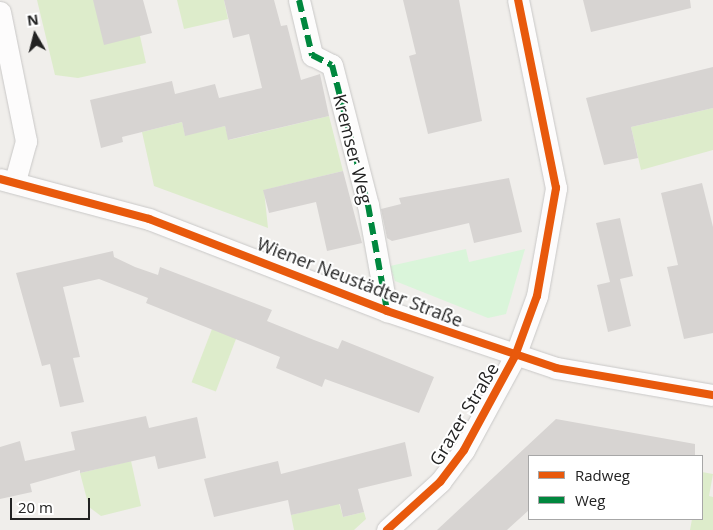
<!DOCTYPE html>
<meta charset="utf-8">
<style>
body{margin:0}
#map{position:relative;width:713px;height:530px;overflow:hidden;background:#f0eeeb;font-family:"Open Sans",sans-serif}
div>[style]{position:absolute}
.grass>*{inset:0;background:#ddeccb;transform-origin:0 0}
.park>*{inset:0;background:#daf5da}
.building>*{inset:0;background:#d7d4d2}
.roads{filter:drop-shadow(0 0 1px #c9c8c7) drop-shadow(0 0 1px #c9c8c7)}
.street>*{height:21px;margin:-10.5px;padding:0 10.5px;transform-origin:10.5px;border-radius:10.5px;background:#fdfcfc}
.quiet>*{height:6px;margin-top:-3px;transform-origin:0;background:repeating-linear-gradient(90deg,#00873e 0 12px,transparent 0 18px)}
.cycleway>*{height:8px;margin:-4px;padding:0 4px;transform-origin:4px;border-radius:4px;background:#e8590c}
span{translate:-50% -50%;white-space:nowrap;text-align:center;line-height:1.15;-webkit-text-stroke:4px #fff;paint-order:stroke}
.street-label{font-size:18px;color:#222}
.legend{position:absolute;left:528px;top:455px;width:175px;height:65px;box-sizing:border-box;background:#fff;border:1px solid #a7a7a7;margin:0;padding:6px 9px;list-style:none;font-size:15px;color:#222}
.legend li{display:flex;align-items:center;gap:10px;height:25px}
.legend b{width:25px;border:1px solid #a7a7a7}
.north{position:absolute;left:10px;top:10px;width:50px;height:50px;-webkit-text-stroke:4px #fff;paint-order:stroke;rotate:352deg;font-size:14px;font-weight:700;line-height:20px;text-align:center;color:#222}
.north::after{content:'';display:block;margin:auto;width:18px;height:22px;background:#222;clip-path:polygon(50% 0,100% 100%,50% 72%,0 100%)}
.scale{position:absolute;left:10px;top:498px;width:80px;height:22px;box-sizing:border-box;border:2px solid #222;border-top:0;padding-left:6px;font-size:15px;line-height:18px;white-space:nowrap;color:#222;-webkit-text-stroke:4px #fff;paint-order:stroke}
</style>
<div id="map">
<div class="grass">
<i style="clip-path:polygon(37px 0,93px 0,140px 36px,146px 63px,78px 78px,55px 75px)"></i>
<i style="clip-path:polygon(177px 0,224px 0,228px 19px,184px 29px)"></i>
<i style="clip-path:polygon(713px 108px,713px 150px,641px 170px,631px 127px)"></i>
<i style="clip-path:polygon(329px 116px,343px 171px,264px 190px,268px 228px,154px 186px,142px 132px,182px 122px,185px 135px,225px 126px,229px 140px)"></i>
<i style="left:212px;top:329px;width:26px;height:57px;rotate:21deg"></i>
<i style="clip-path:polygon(131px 461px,141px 506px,101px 516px,89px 507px,80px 473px)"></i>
<i style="clip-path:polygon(702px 472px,713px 474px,709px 496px,713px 497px,713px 530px,690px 530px,692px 519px,702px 519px)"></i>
<i style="clip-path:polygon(339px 503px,343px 517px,364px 512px,366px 519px,354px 530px,294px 530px,291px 515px)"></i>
</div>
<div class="park">
<i style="clip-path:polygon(466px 249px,469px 262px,525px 249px,506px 314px,488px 318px,395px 281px,390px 266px)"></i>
</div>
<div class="building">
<i style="clip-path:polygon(93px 0,143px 0,152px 33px,104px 45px)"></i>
<i style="clip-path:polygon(224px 0,274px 0,281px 26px,287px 25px,301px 80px,320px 74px,329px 116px,228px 140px,225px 126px,185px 136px,182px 122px,122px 137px,123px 142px,101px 148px,90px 100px,172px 81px,175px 94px,215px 84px,219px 98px,262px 88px,249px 34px,233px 38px)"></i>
<i style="clip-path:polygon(403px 0,459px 0,482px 121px,428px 134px,409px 56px,416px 54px)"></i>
<i style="clip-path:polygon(583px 0,690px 0,691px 8px,591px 32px)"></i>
<i style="clip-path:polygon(713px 67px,713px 108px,631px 127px,638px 158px,604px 165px,586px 98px)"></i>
<i style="clip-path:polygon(343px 171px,362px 243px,327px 251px,316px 202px,269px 213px,263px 190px)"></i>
<i style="clip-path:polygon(509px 178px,522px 232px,474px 243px,469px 223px,392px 241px,387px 238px,381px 209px,401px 204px,399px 198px)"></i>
<i style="clip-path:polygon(702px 183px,713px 227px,713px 333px,684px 339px,667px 267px,678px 265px,661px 193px)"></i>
<i style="clip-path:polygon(620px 218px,633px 276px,620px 279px,631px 326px,608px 332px,597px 285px,610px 282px,596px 223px)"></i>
<i style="clip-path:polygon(113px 251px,114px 257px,135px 267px,158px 275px,160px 267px,272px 310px,267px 321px,314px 340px,338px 349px,342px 340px,434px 377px,419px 413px,325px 379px,322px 387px,276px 368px,280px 357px,146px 303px,148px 298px,99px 279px,63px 287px,80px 357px,73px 358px,84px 402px,60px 407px,50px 364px,42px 366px,16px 273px)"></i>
<i style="clip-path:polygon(146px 416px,149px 428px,197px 417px,206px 458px,158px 469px,155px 456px,80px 473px,80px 470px,30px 484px,32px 492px,0 499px,0 447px,20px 441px,25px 461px,75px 450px,71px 432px)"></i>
<i style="clip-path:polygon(556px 419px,695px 444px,695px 456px,529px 456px,529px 510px,507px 530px,437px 530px)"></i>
<i style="clip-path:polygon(405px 442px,412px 476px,358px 489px,364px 512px,343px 517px,340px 504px,291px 515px,288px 500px,214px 517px,204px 479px,278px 461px,281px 474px)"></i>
</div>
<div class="roads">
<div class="street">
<i style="left:299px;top:0;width:57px;rotate:76.7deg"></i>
<i style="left:312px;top:55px;width:22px;rotate:27deg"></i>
<i style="left:332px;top:65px;width:145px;rotate:75.6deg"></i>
<i style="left:368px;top:205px;width:108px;rotate:79.8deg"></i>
<i style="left:0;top:12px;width:132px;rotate:78.6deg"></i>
<i style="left:26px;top:141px;width:41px;rotate:105.4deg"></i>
<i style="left:0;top:179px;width:154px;rotate:15deg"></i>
<i style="left:149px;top:219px;width:255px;rotate:21.1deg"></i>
<i style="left:387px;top:311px;width:178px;rotate:18.6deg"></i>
<i style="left:556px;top:368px;width:159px;rotate:9.8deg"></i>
<i style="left:387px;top:530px;width:72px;rotate:-42.2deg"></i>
<i style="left:440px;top:482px;width:40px;rotate:-53deg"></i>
<i style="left:464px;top:450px;width:107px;rotate:-61.5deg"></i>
<i style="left:515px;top:356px;width:64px;rotate:-69.9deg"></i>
<i style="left:537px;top:296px;width:110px;rotate:-80deg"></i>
<i style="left:556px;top:188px;width:192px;rotate:-101.4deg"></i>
</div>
</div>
<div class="quiet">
<i style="left:299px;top:0;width:57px;rotate:76.7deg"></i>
<i style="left:312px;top:55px;width:22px;rotate:27deg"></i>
<i style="left:332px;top:65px;width:145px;rotate:75.6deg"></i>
<i style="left:368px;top:205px;width:108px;rotate:79.8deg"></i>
</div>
<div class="cycleway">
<i style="left:0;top:179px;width:154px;rotate:15deg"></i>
<i style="left:149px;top:219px;width:255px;rotate:21.1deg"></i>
<i style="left:387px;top:311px;width:178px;rotate:18.6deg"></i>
<i style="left:556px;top:368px;width:159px;rotate:9.8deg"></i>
<i style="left:387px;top:530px;width:72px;rotate:-42.2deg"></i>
<i style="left:440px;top:482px;width:40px;rotate:-53deg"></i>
<i style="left:464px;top:450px;width:107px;rotate:-61.5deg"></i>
<i style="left:515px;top:356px;width:64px;rotate:-69.9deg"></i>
<i style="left:537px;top:296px;width:110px;rotate:-80deg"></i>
<i style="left:556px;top:188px;width:192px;rotate:-101.4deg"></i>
</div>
<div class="street-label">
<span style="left:353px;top:149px;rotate:76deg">Kremser Weg</span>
<span style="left:360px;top:282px;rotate:21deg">Wiener Neustädter Straße</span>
<span style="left:464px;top:414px;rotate:-59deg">Grazer Straße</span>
</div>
<ul class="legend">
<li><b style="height:6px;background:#e8590c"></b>Radweg</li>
<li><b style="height:6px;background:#00873e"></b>Weg</li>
</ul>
<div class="north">N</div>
<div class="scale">20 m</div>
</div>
